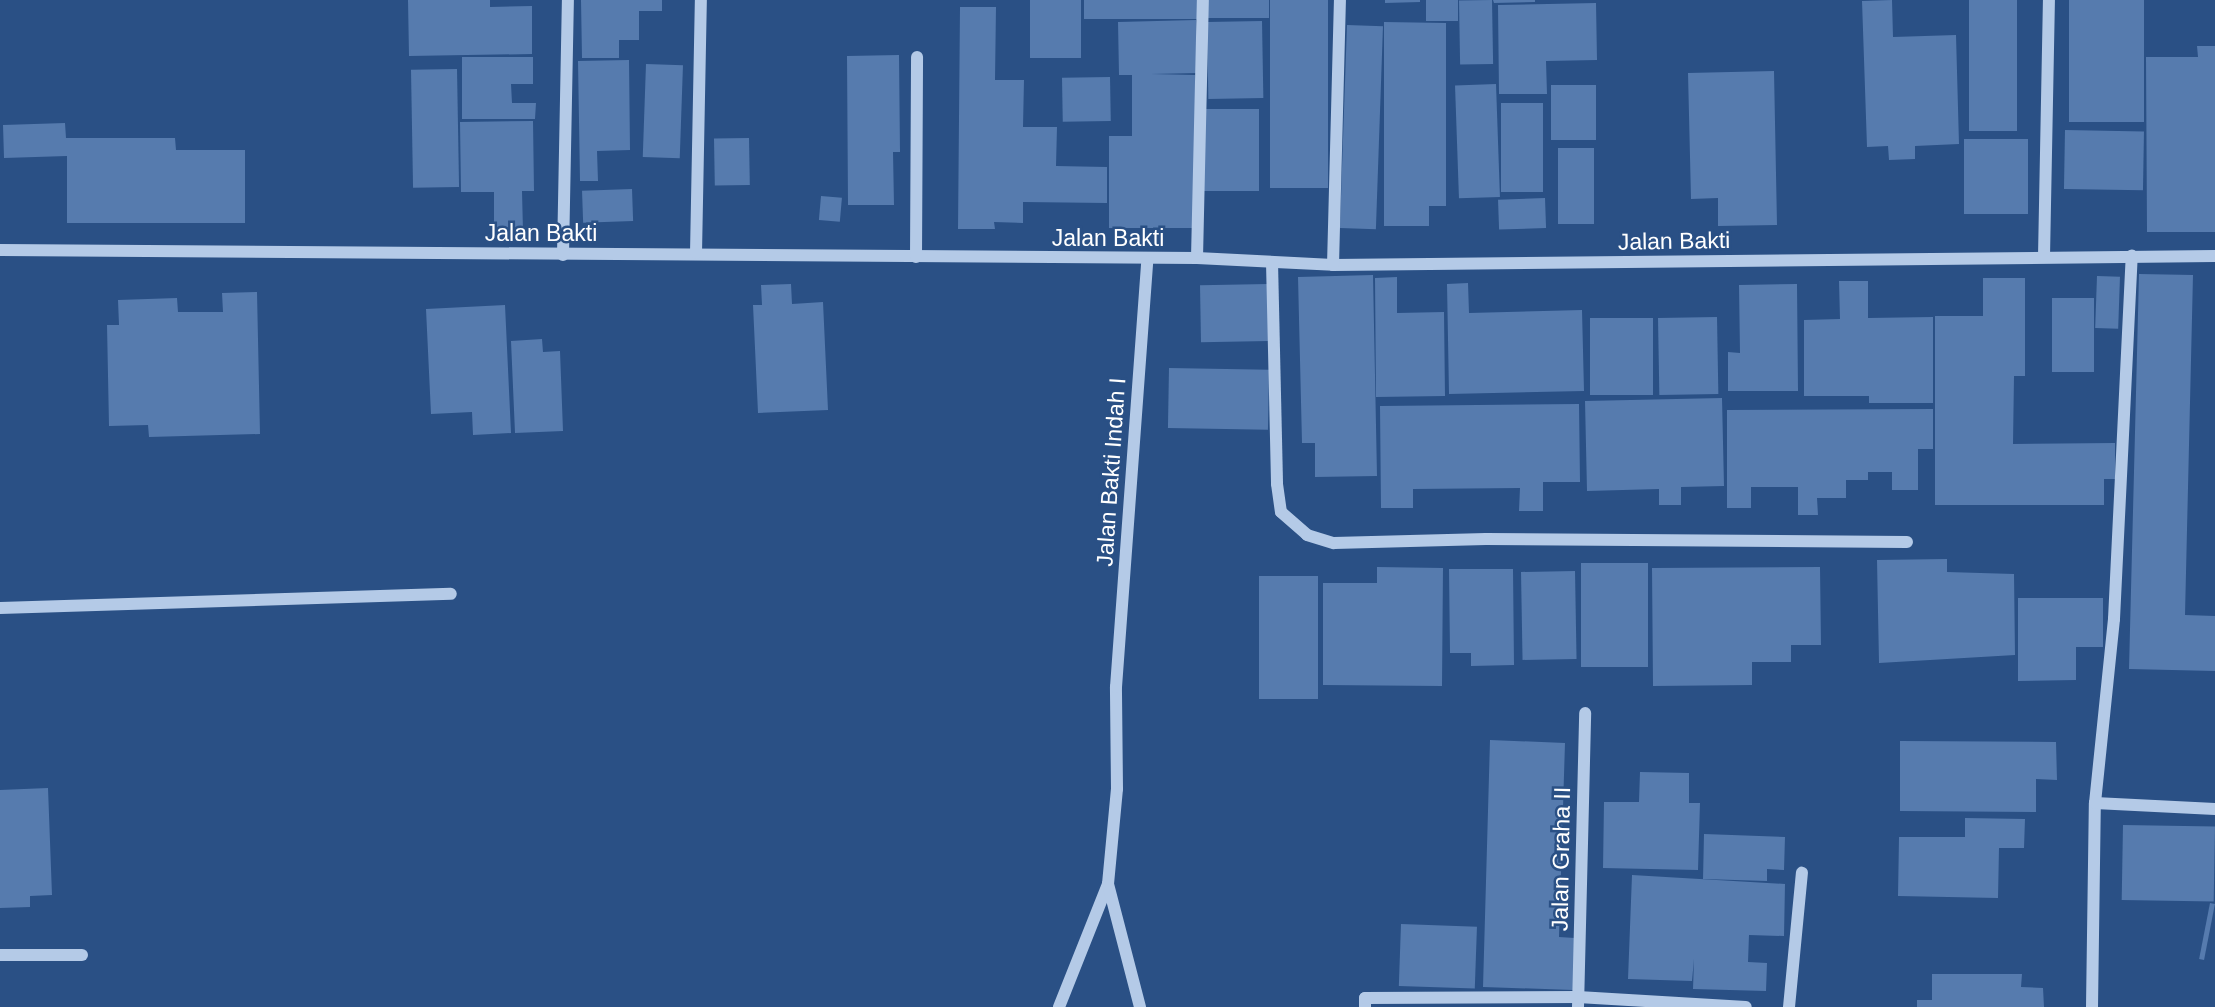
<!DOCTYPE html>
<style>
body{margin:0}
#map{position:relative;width:2215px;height:1007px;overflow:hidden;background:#2a5085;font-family:Arial,sans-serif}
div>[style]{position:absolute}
.building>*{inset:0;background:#567bae;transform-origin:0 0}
.minor>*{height:12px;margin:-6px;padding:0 6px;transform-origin:6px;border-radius:6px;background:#b4cae7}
span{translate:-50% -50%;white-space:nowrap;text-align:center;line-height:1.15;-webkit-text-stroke:5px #2a5085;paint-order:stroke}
.street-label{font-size:23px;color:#fff}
</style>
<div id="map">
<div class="building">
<i style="clip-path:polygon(408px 0,490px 0,490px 7px,532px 6px,532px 54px,409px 56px)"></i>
<i style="clip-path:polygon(581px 0,662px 0,662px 11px,639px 11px,639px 40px,619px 40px,619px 58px,582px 58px)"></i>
<i style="left:1030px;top:0;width:51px;height:58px"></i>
<i style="left:1084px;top:0;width:114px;height:19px"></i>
<i style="left:1208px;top:0;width:61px;height:18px"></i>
<i style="left:1270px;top:0;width:58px;height:188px"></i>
<i style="clip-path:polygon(1385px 0,1420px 0,1420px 2px,1385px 3px)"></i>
<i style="left:1426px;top:0;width:32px;height:21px"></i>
<i style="left:1492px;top:0;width:64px;height:33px;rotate:89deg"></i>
<i style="clip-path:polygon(1493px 0,1535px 0,1535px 2px,1494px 3px)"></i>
<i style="clip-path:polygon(1892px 0,1893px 37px,1956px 35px,1959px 144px,1915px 146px,1915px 159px,1889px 160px,1888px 146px,1867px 147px,1862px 1px)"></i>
<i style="left:1969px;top:0;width:48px;height:131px"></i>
<i style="left:2069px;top:0;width:75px;height:122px"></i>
<i style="clip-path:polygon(1596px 3px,1597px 60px,1546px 61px,1547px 94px,1499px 94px,1498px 5px)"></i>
<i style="clip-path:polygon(960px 7px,996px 7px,995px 80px,1024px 80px,1023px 127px,1057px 127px,1056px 166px,1107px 167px,1107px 203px,1023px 202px,1023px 223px,994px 222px,995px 229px,958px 229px)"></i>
<i style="clip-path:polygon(1196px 20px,1198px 73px,1151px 74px,1195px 75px,1195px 228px,1109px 228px,1109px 136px,1132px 136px,1132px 75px,1119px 75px,1118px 22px)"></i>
<i style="left:1262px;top:21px;width:77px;height:55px;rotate:89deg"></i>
<i style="clip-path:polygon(1384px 22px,1446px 23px,1446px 206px,1429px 206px,1429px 226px,1384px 226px)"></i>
<i style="left:1347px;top:25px;width:36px;height:203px;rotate:2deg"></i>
<i style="clip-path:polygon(2197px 46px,2215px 46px,2215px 232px,2147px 232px,2146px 57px,2198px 57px)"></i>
<i style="clip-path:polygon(899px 55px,900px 152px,893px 152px,894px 205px,848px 205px,847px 56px)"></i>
<i style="clip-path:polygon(462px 57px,533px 57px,533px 84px,511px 84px,512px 103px,536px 103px,535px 119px,462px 119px)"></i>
<i style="clip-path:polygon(629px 60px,630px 150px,597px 151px,598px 181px,580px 181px,578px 61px)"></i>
<i style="left:646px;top:64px;width:37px;height:93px;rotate:2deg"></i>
<i style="left:457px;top:69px;width:118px;height:46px;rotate:89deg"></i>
<i style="clip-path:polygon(1774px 71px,1777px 225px,1718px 226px,1718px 198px,1691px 199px,1688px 73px)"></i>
<i style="left:1110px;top:77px;width:44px;height:48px;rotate:89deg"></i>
<i style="left:1496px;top:84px;width:113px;height:41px;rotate:88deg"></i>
<i style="left:1551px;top:85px;width:45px;height:55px"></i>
<i style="left:1501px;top:103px;width:42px;height:89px"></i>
<i style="left:1204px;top:109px;width:55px;height:82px"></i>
<i style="clip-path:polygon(533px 121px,534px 191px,522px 191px,523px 231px,494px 232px,494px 192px,461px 192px,460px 122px)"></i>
<i style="clip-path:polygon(65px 123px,66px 138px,175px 138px,176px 150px,245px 150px,245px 223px,67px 223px,67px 156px,4px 158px,3px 125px)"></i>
<i style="left:2065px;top:130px;width:79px;height:59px;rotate:1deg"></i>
<i style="left:749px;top:138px;width:47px;height:35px;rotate:89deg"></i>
<i style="left:1964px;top:139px;width:64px;height:75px"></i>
<i style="left:1558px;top:148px;width:36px;height:76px"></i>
<i style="left:632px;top:189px;width:32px;height:50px;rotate:88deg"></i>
<i style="left:821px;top:196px;width:21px;height:24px;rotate:5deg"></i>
<i style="left:1545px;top:198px;width:30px;height:47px;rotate:88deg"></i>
<i style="clip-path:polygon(2139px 274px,2193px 275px,2185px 615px,2215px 616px,2215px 671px,2129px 669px)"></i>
<i style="clip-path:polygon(1373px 275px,1377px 476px,1315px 477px,1315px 443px,1302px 443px,1298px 277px)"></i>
<i style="left:2097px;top:276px;width:23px;height:52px;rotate:2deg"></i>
<i style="clip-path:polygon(1397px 277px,1397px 313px,1444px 312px,1445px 396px,1376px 397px,1375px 278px)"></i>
<i style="clip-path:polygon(1983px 278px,2025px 278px,2025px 376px,2014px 376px,2013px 444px,2115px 443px,2115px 479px,2104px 479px,2104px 505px,1935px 505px,1935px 316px,1983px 316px)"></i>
<i style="clip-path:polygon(1839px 281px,1868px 281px,1868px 318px,1933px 317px,1933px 403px,1869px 403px,1869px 396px,1804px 396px,1804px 320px,1840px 319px)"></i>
<i style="clip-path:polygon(1468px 283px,1469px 313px,1582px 310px,1584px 391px,1449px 394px,1447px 284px)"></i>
<i style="clip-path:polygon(791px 284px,792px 304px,823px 302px,828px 410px,758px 413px,753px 305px,762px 305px,761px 285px)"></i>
<i style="left:1268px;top:284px;width:57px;height:68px;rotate:89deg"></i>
<i style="clip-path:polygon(1797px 284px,1798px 391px,1728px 391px,1728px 352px,1740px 353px,1739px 285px)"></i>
<i style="clip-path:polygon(257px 292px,260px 434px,149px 437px,148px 425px,109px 426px,107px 325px,119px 325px,118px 300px,177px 298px,178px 312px,223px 312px,222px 293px)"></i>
<i style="left:2052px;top:298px;width:42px;height:74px"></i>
<i style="clip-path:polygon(505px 305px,511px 433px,473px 435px,472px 412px,431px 414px,426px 309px)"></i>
<i style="left:1717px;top:317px;width:77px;height:59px;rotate:89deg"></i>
<i style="left:1590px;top:318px;width:63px;height:77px"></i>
<i style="clip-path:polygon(542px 339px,543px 352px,560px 351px,563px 431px,515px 433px,511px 341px)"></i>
<i style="left:1169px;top:368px;width:100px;height:60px;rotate:1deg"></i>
<i style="clip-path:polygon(1722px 398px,1724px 486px,1681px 487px,1681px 505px,1659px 505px,1659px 489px,1587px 491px,1585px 401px)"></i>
<i style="clip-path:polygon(1579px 404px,1580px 482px,1543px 482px,1543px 511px,1519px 511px,1520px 488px,1413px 489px,1413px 508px,1381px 508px,1380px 406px)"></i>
<i style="clip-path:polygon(1933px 409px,1933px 449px,1918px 449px,1918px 490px,1892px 490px,1892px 472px,1868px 472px,1868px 480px,1846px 480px,1846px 498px,1817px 498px,1818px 515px,1798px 515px,1798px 487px,1751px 487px,1751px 508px,1727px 508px,1727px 410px)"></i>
<i style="clip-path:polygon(1947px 559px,1947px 572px,2014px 574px,2015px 655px,1879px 663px,1877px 560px)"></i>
<i style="left:1581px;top:563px;width:67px;height:104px"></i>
<i style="clip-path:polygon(1377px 567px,1443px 568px,1442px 686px,1323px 685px,1323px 583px,1377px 583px)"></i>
<i style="clip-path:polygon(1820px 567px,1821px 645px,1791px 645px,1791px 662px,1752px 662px,1752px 685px,1653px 686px,1652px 568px)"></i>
<i style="clip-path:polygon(1449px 569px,1513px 569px,1514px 665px,1471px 666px,1471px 653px,1450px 653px)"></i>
<i style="left:1575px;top:571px;width:88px;height:54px;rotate:89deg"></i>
<i style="left:1259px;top:576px;width:59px;height:123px"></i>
<i style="clip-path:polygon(2018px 598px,2103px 598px,2103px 647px,2076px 647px,2076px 680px,2018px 681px)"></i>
<i style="clip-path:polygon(1490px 740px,1565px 743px,1559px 937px,1575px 938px,1573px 990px,1483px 987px)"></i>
<i style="clip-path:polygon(1900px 741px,2056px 742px,2057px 780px,2036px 779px,2036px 812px,1900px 811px)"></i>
<i style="clip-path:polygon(1640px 772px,1689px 773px,1689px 803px,1700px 803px,1698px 870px,1603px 868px,1604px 802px,1639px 802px)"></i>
<i style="clip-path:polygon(48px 788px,52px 895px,30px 896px,30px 907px,0 908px,0 790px)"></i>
<i style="clip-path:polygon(1965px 818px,2025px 819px,2024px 848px,1999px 848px,1998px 898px,1898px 896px,1899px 837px,1965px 837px)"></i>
<i style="left:2123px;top:825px;width:92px;height:75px;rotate:1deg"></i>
<i style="clip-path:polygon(1704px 834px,1785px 837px,1784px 870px,1767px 869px,1767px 881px,1703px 879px)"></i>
<i style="clip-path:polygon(1632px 875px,1785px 884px,1784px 936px,1749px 935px,1748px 962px,1767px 963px,1766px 991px,1693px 989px,1694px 959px,1692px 981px,1628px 979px)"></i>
<i style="left:2210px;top:903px;width:5px;height:57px;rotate:11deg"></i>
<i style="left:1401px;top:924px;width:76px;height:62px;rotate:2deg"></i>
<i style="clip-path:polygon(1932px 974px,2022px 974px,2021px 987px,2043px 988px,2044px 1007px,1917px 1007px,1917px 1000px,1932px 1000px)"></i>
</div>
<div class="minor">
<i style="left:0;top:250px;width:1197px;rotate:0.38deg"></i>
<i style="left:1197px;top:258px;width:136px;rotate:2.9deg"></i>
<i style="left:1333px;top:265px;width:882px;rotate:-0.58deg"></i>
<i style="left:696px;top:253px;width:253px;rotate:-88.9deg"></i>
<i style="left:563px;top:255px;width:255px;rotate:-88.9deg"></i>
<i style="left:916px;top:257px;width:200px;rotate:-89.7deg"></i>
<i style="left:2044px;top:257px;width:257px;rotate:-88.9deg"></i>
<i style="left:1197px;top:258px;width:258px;rotate:-88.7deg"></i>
<i style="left:1272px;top:262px;width:222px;rotate:88.7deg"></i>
<i style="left:1277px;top:484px;width:28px;rotate:82deg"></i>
<i style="left:1281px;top:512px;width:35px;rotate:41deg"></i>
<i style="left:1307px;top:535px;width:28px;rotate:17deg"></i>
<i style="left:1334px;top:543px;width:152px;rotate:-1.5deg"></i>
<i style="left:1486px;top:539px;width:421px;rotate:0.4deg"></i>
<i style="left:1333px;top:265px;width:265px;rotate:-88.5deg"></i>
<i style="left:0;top:608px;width:451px;rotate:-1.8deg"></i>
<i style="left:2095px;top:803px;width:120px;rotate:2.9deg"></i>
<i style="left:0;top:955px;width:82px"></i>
<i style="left:1059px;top:1007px;width:132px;rotate:-68.3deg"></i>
<i style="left:1140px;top:1007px;width:127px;rotate:-104.6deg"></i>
<i style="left:1108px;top:884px;width:95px;rotate:-84.6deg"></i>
<i style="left:1117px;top:789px;width:102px;rotate:-90.6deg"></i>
<i style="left:1116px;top:687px;width:427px;rotate:-85.8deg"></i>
<i style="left:1365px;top:1007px;width:9px;rotate:-90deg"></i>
<i style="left:1365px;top:998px;width:213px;rotate:-0.3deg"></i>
<i style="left:1578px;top:997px;width:168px;rotate:3.4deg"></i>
<i style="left:1578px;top:1007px;width:294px;rotate:-88.6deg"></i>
<i style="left:1789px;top:1007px;width:135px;rotate:-84.5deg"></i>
<i style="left:2092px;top:1007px;width:204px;rotate:-89.2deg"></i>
<i style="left:2095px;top:803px;width:185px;rotate:-84.1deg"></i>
<i style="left:2114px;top:619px;width:364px;rotate:-87.2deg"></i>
</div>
<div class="street-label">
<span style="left:541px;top:233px">Jalan Bakti</span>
<span style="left:1108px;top:238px">Jalan Bakti</span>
<span style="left:1674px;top:241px;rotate:-1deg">Jalan Bakti</span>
<span style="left:1111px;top:472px;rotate:-86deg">Jalan Bakti Indah I</span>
<span style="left:1561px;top:859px;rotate:-89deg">Jalan Graha II</span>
</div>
</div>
